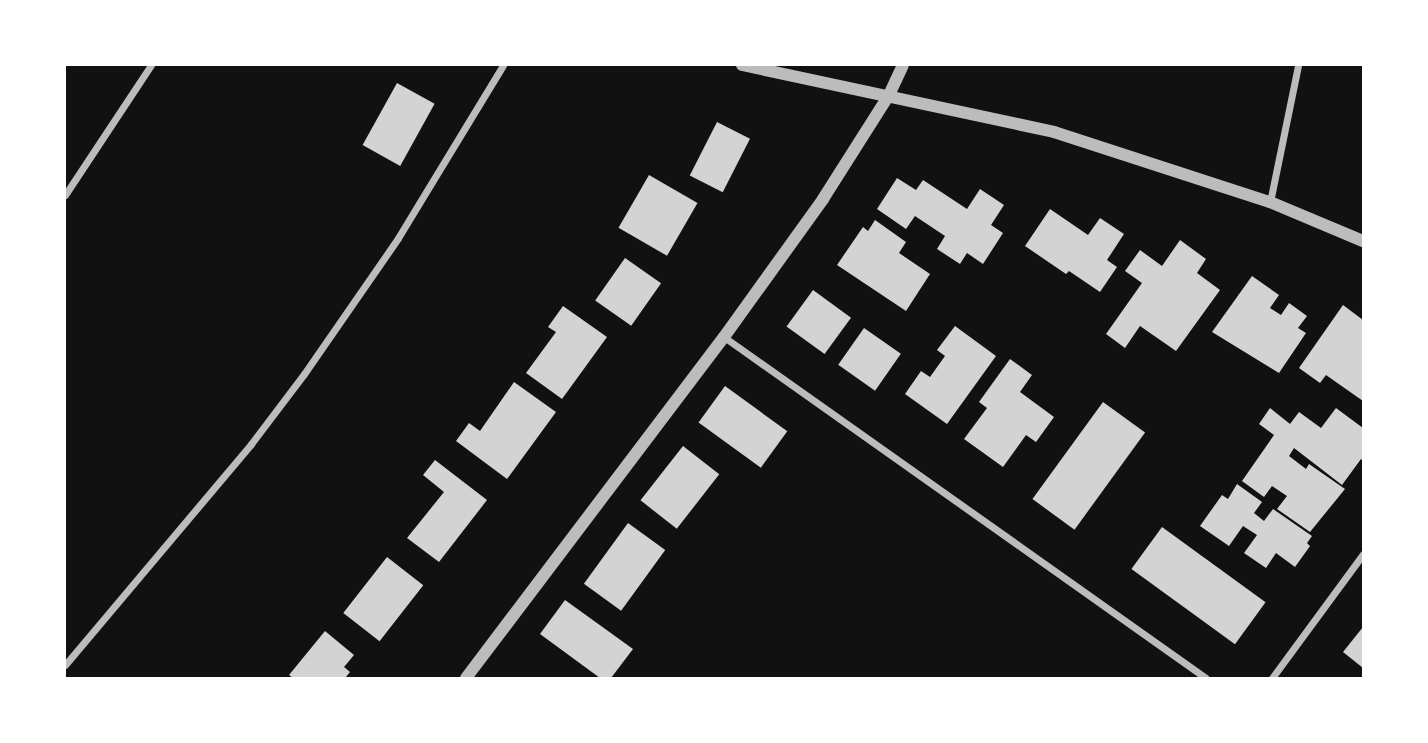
<!DOCTYPE html>
<style>
body{margin:0}
#map{position:relative;width:1428px;height:743px;overflow:hidden;background:#111;font-family:Commissioner,sans-serif}
div>[style]{position:absolute}
.building>*{inset:0;background:#d3d3d3;transform-origin:0 0}
.minor>*{height:7px;margin:-3.5px;padding:0 3.5px;transform-origin:3.5px;border-radius:3.5px;background:#bcbcbc}
.tertiary>*{height:12px;margin:-6px;padding:0 6px;transform-origin:6px;border-radius:6px;background:#bcbcbc}
span{translate:-50% -50%;white-space:nowrap;text-align:center;line-height:1.15;-webkit-text-stroke:6px #fff;paint-order:stroke}
.frame{position:absolute;inset:0;border:66px solid #fff;pointer-events:none}
</style>
<div id="map">
<div class="building">
<i style="left:397px;top:83px;width:43px;height:71px;rotate:29deg"></i>
<i style="left:717px;top:122px;width:37px;height:60px;rotate:27deg"></i>
<i style="left:649px;top:175px;width:56px;height:61px;rotate:30deg"></i>
<i style="clip-path:polygon(897px 178px,916px 190px,923px 180px,967px 209px,980px 189px,1004px 205px,991px 225px,1003px 233px,983px 264px,967px 253px,960px 264px,937px 249px,945px 236px,915px 216px,906px 229px,877px 209px)"></i>
<i style="clip-path:polygon(1050px 209px,1088px 235px,1100px 218px,1124px 234px,1107px 260px,1117px 267px,1100px 292px,1069px 271px,1066px 274px,1025px 246px)"></i>
<i style="clip-path:polygon(875px 220px,906px 242px,899px 253px,930px 274px,906px 311px,837px 265px,863px 227px,868px 231px)"></i>
<i style="clip-path:polygon(1180px 240px,1206px 259px,1197px 273px,1220px 290px,1176px 351px,1140px 326px,1125px 348px,1106px 334px,1142px 283px,1125px 271px,1140px 250px,1162px 266px)"></i>
<i style="left:625px;top:258px;width:44px;height:52px;rotate:35deg"></i>
<i style="clip-path:polygon(1252px 276px,1279px 295px,1270px 308px,1281px 315px,1289px 303px,1307px 316px,1298px 328px,1306px 333px,1279px 373px,1212px 332px)"></i>
<i style="left:813px;top:290px;width:47px;height:45px;rotate:36deg"></i>
<i style="clip-path:polygon(1343px 305px,1363px 320px,1363px 401px,1326px 375px,1320px 383px,1299px 368px)"></i>
<i style="clip-path:polygon(563px 306px,607px 337px,562px 399px,526px 373px,556px 332px,548px 327px)"></i>
<i style="clip-path:polygon(955px 326px,996px 356px,947px 424px,905px 394px,921px 371px,930px 377px,945px 356px,937px 350px)"></i>
<i style="left:864px;top:328px;width:45px;height:45px;rotate:35deg"></i>
<i style="clip-path:polygon(1010px 359px,1032px 375px,1020px 392px,1054px 417px,1036px 442px,1026px 435px,1003px 467px,964px 439px,987px 408px,979px 402px)"></i>
<i style="clip-path:polygon(514px 382px,556px 412px,507px 479px,456px 441px,469px 423px,480px 431px)"></i>
<i style="left:725px;top:386px;width:77px;height:45px;rotate:36deg"></i>
<i style="left:1103px;top:402px;width:52px;height:120px;rotate:36deg"></i>
<i style="clip-path:polygon(1270px 408px,1290px 424px,1299px 412px,1321px 428px,1336px 408px,1363px 428px,1363px 461px,1361px 459px,1342px 485px,1294px 448px,1289px 456px,1306px 469px,1309px 464px,1345px 489px,1310px 532px,1277px 509px,1287px 496px,1272px 486px,1264px 497px,1242px 481px,1274px 435px,1259px 424px)"></i>
<i style="left:683px;top:446px;width:46px;height:69px;rotate:38deg"></i>
<i style="clip-path:polygon(435px 460px,487px 500px,439px 562px,407px 538px,444px 492px,423px 475px)"></i>
<i style="clip-path:polygon(1237px 484px,1262px 502px,1254px 513px,1264px 521px,1273px 509px,1312px 536px,1307px 543px,1310px 546px,1295px 567px,1276px 553px,1266px 568px,1244px 553px,1257px 535px,1243px 526px,1229px 546px,1200px 526px,1222px 495px,1228px 499px)"></i>
<i style="left:628px;top:523px;width:46px;height:75px;rotate:36deg"></i>
<i style="left:1162px;top:527px;width:128px;height:52px;rotate:36deg"></i>
<i style="left:387px;top:557px;width:46px;height:71px;rotate:38deg"></i>
<i style="clip-path:polygon(565px 600px,633px 649px,611px 678px,600px 678px,540px 634px)"></i>
<i style="clip-path:polygon(1363px 627px,1363px 668px,1343px 652px)"></i>
<i style="clip-path:polygon(325px 631px,354px 655px,344px 667px,350px 672px,345px 678px,293px 678px,289px 675px)"></i>
</div>
<div class="minor">
<i style="left:65px;top:195px;width:156px;rotate:-56.5deg"></i>
<i style="left:1270px;top:202px;width:140px;rotate:-78.4deg"></i>
<i style="left:724px;top:337px;width:590px;rotate:35.28deg"></i>
<i style="left:65px;top:665px;width:289px;rotate:-49.9deg"></i>
<i style="left:251px;top:444px;width:88px;rotate:-52.9deg"></i>
<i style="left:304px;top:374px;width:165px;rotate:-55.3deg"></i>
<i style="left:398px;top:238px;width:202px;rotate:-58.7deg"></i>
<i style="left:1272px;top:678px;width:154px;rotate:-53.7deg"></i>
</div>
<div class="tertiary">
<i style="left:742px;top:65px;width:319px;rotate:12.1deg"></i>
<i style="left:1054px;top:132px;width:227px;rotate:18deg"></i>
<i style="left:1270px;top:202px;width:101px;rotate:22.8deg"></i>
<i style="left:466px;top:678px;width:428px;rotate:-52.9deg"></i>
<i style="left:724px;top:337px;width:170px;rotate:-54.3deg"></i>
<i style="left:823px;top:199px;width:123px;rotate:-57.6deg"></i>
<i style="left:889px;top:95px;width:33px;rotate:-65deg"></i>
</div>
<div class="frame"></div>
</div>
